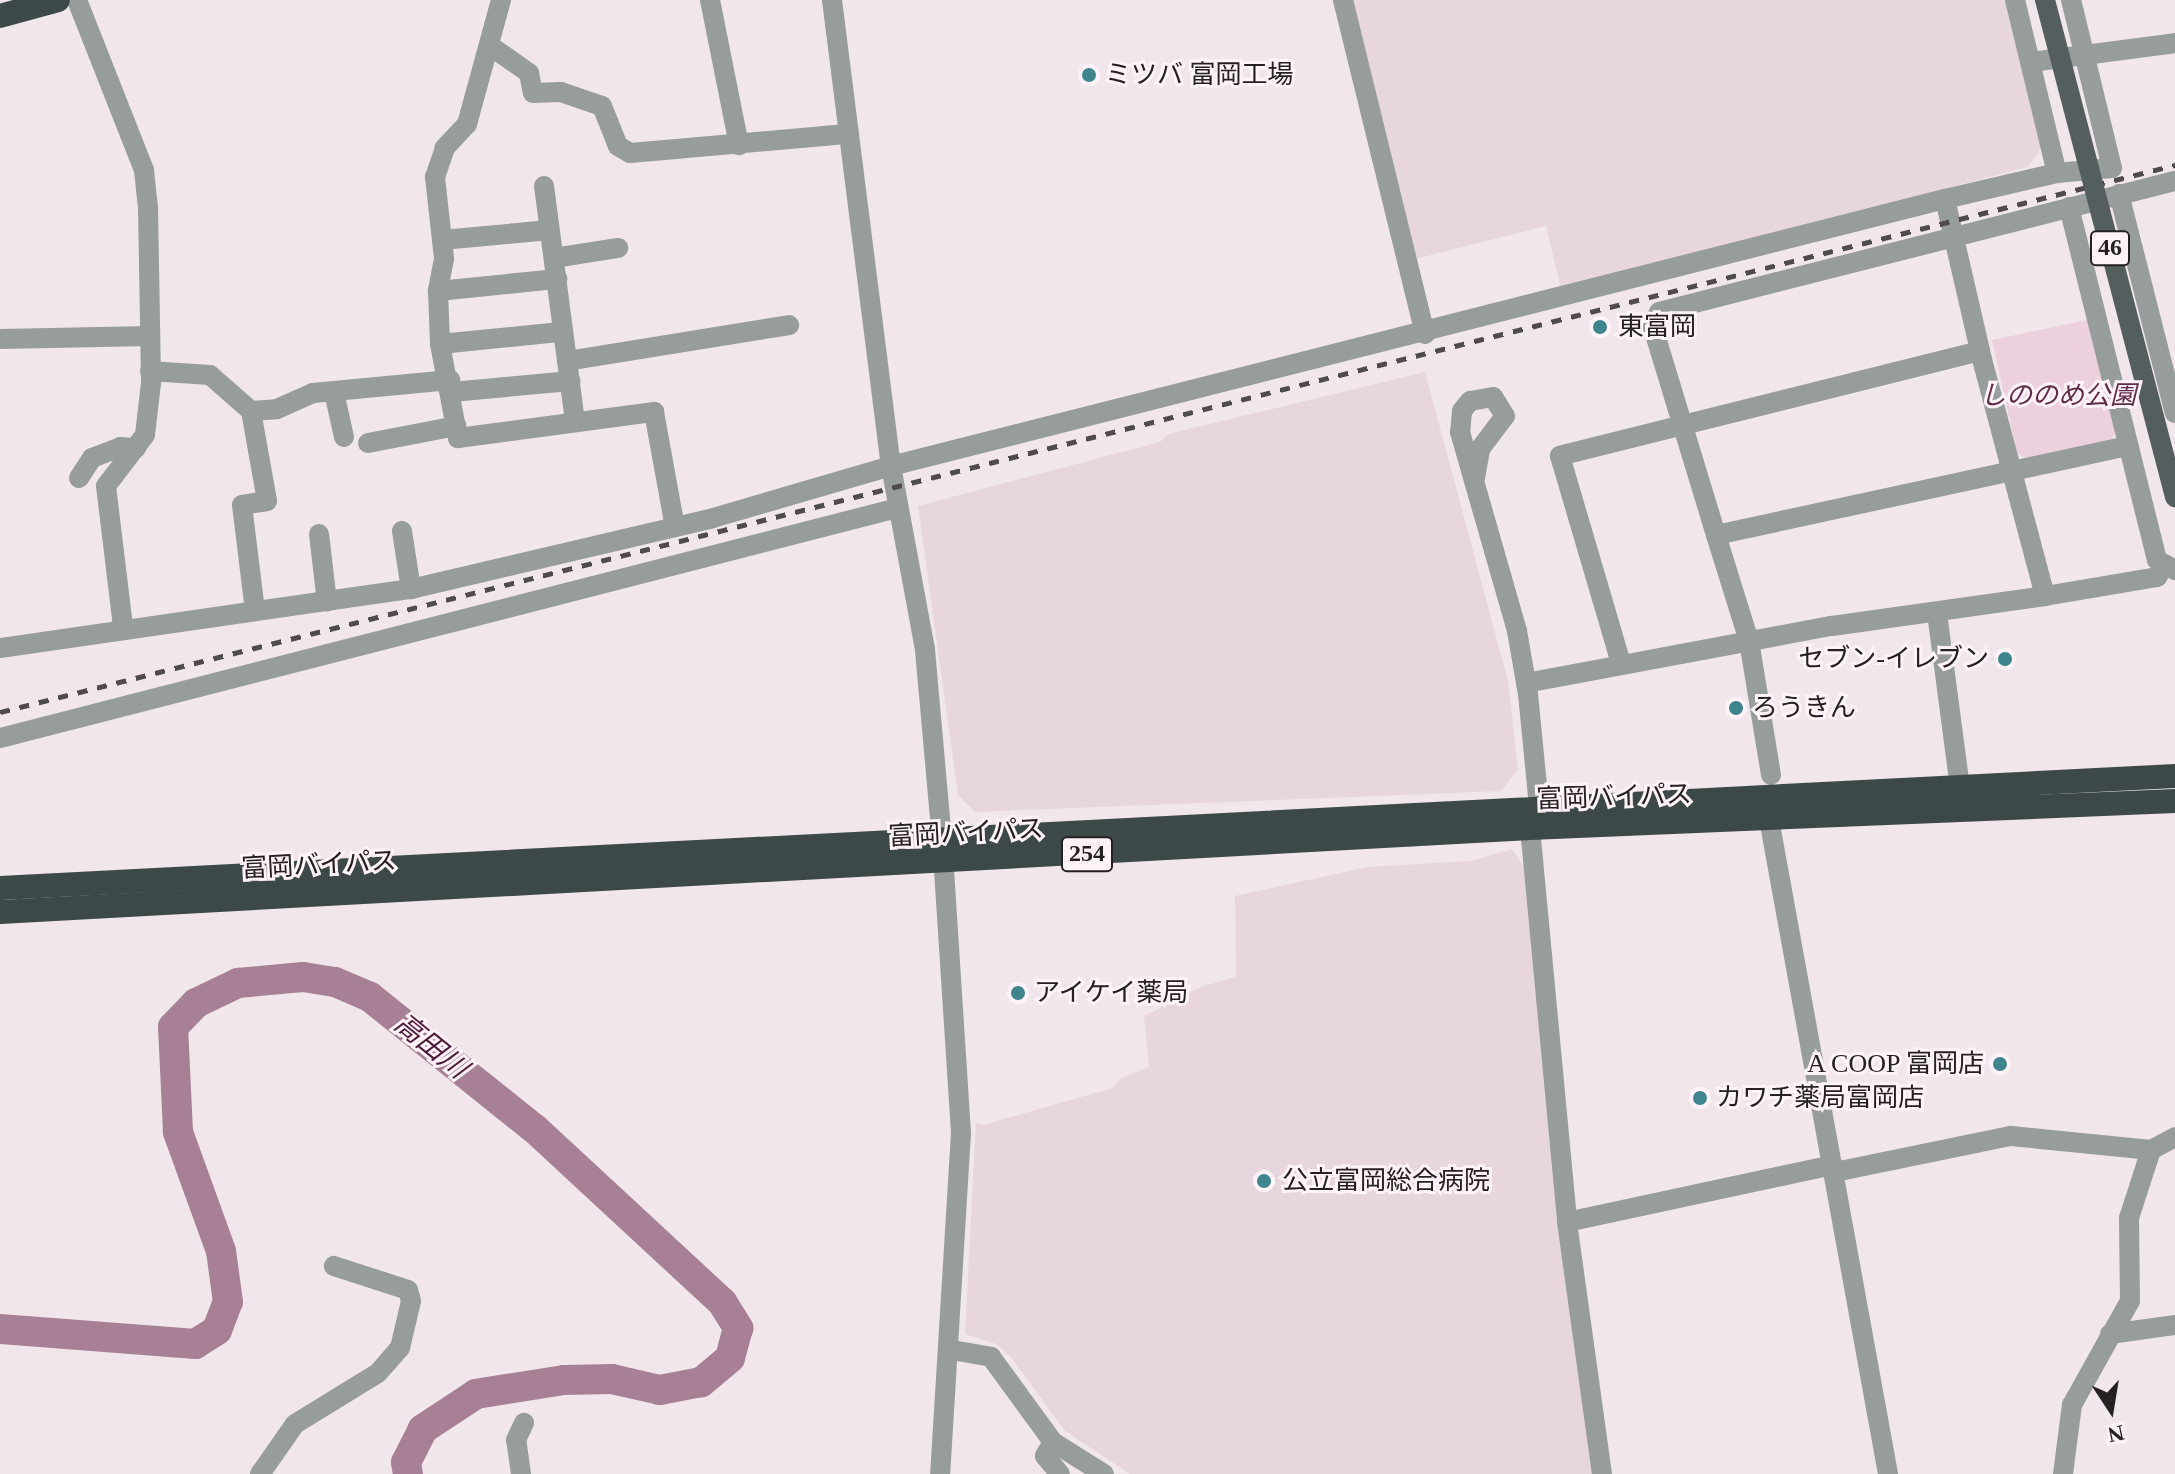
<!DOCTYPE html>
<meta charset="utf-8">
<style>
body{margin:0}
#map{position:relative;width:2175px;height:1474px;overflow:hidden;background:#f0e6eb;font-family:"Times New Roman","Noto Sans JP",serif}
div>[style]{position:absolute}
.built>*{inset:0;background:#e8d6df}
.green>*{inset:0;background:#edd0de}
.river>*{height:30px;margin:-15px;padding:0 15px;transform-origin:15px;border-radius:15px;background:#a88095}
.minor>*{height:20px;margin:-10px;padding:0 10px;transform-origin:10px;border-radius:10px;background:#979c9d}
.highway>*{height:24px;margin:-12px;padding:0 12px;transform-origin:12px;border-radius:12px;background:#3d4849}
.rail>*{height:5px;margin-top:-2.5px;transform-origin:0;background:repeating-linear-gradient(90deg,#4f4a4d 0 10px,transparent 0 20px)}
.major-bridge>*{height:20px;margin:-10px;padding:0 10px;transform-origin:10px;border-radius:10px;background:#545e5f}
.dots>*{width:22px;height:22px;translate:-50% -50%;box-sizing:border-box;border:4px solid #fef3f8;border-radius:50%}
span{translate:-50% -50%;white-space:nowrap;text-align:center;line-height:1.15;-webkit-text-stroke:6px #fef3f8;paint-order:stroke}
.shield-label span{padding:2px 6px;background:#fef3f8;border:2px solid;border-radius:6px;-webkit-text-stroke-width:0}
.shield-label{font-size:24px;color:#252123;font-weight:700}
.poi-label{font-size:26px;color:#252123}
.left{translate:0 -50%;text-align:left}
.right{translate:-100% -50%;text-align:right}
.park-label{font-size:26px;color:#612c4b;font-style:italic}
.street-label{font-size:26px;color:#252123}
.water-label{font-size:28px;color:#4e1b3a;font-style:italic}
.north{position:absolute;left:2071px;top:1370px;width:80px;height:80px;-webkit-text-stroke:6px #fef3f8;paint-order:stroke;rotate:168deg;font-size:22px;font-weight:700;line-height:32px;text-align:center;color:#252123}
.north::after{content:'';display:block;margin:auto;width:28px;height:36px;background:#252123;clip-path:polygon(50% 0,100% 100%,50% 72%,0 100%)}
</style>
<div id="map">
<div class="built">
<i style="clip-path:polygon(1350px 0,2009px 0,2046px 141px,2028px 167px,1561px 289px,1546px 226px,1415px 259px)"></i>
<i style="clip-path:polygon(1425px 372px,1508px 681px,1518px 769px,1501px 791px,975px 812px,958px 795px,918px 506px,1160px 442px,1168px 434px)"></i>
<i style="clip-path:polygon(1512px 849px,1526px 870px,1562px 1236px,1595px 1474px,1130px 1474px,1065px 1431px,1010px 1356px,996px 1344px,965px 1334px,976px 1123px,983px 1125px,1113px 1088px,1119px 1079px,1149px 1067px,1144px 1016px,1203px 986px,1236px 977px,1235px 896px,1368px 867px,1471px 861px)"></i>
</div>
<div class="green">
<i style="clip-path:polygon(2092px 319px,2119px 426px,2112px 439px,2027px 460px,2017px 453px,1992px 340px)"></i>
</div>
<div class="river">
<i style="left:0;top:1329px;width:196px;rotate:4.4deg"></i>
<i style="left:195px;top:1344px;width:26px;rotate:-32deg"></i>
<i style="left:217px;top:1330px;width:30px;rotate:-69deg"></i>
<i style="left:228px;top:1302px;width:51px;rotate:-97.8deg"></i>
<i style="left:221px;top:1251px;width:127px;rotate:-109.9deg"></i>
<i style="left:178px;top:1132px;width:105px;rotate:-92.7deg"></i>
<i style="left:173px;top:1027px;width:33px;rotate:-46deg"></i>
<i style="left:196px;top:1003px;width:47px;rotate:-25.5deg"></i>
<i style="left:238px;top:983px;width:65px;rotate:-5.3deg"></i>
<i style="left:303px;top:977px;width:32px;rotate:9deg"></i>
<i style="left:335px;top:982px;width:38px;rotate:23deg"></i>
<i style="left:370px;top:997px;width:211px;rotate:38.7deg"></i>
<i style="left:535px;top:1129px;width:255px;rotate:42.8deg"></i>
<i style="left:722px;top:1302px;width:31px;rotate:58deg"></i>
<i style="left:738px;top:1328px;width:31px;rotate:105deg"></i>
<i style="left:730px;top:1358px;width:38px;rotate:140deg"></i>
<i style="left:701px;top:1382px;width:42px;rotate:169deg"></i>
<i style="left:660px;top:1390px;width:49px;rotate:-167.1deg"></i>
<i style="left:612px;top:1379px;width:48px;rotate:178.8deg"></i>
<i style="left:564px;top:1380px;width:89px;rotate:171deg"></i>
<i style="left:476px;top:1394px;width:64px;rotate:146.6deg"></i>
<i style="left:423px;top:1429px;width:37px;rotate:117deg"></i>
<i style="left:406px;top:1462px;width:12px;rotate:81deg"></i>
</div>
<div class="minor">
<i style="left:77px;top:0;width:183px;rotate:68.5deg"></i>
<i style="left:144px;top:170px;width:37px;rotate:84deg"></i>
<i style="left:148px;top:207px;width:176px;rotate:89deg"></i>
<i style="left:151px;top:383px;width:52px;rotate:96.6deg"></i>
<i style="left:145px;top:435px;width:64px;rotate:127.4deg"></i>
<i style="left:106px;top:486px;width:142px;rotate:83.1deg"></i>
<i style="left:501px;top:0;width:129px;rotate:105.3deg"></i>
<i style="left:467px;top:124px;width:33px;rotate:133deg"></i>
<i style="left:445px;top:148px;width:31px;rotate:109deg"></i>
<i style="left:435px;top:177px;width:82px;rotate:83.7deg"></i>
<i style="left:444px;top:259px;width:33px;rotate:101deg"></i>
<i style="left:438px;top:291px;width:53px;rotate:87.8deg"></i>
<i style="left:440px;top:344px;width:96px;rotate:79.2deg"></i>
<i style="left:458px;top:438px;width:198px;rotate:-7.6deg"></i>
<i style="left:654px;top:412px;width:117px;rotate:79.7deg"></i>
<i style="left:710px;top:0;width:148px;rotate:78.7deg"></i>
<i style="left:832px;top:0;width:470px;rotate:82.8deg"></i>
<i style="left:891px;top:466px;width:187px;rotate:79.5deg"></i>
<i style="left:925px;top:650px;width:190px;rotate:84.9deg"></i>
<i style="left:942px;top:839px;width:295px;rotate:86.3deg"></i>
<i style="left:961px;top:1133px;width:342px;rotate:93.5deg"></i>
<i style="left:1343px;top:0;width:344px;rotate:76.2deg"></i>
<i style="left:2015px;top:0;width:178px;rotate:76.4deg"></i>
<i style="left:489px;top:45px;width:49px;rotate:35deg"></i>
<i style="left:529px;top:73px;width:20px;rotate:79deg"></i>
<i style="left:533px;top:93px;width:28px;rotate:-2deg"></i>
<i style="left:561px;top:92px;width:43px;rotate:18.9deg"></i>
<i style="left:602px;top:106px;width:43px;rotate:68.2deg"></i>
<i style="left:618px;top:146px;width:14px;rotate:30deg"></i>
<i style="left:630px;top:153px;width:220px;rotate:-5deg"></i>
<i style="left:2031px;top:62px;width:145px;rotate:-7.5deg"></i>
<i style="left:544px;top:186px;width:238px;rotate:82.5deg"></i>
<i style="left:2119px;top:194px;width:226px;rotate:75.7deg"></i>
<i style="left:1945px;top:199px;width:156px;rotate:77deg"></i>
<i style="left:2069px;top:207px;width:364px;rotate:76deg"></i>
<i style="left:2157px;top:560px;width:21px;rotate:29deg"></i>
<i style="left:442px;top:240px;width:108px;rotate:-5.3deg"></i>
<i style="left:554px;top:258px;width:65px;rotate:-8.9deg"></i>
<i style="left:438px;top:291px;width:120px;rotate:-5.8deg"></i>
<i style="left:0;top:339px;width:150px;rotate:-1.1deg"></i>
<i style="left:440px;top:344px;width:122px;rotate:-5.7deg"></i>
<i style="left:567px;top:361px;width:225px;rotate:-9.2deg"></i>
<i style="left:150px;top:371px;width:60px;rotate:3.8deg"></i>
<i style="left:210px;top:375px;width:55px;rotate:41.3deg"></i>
<i style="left:251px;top:411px;width:91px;rotate:79.9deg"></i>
<i style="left:267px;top:501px;width:25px;rotate:171deg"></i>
<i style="left:242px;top:505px;width:107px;rotate:83deg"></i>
<i style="left:334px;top:392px;width:46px;rotate:77.5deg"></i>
<i style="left:452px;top:392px;width:119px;rotate:-5.3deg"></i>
<i style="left:251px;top:411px;width:26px;rotate:-4deg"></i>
<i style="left:277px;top:409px;width:39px;rotate:-24deg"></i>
<i style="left:313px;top:393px;width:138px;rotate:-5.4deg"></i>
<i style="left:368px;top:443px;width:90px;rotate:-10.9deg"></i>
<i style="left:79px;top:478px;width:24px;rotate:-57deg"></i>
<i style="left:92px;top:458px;width:30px;rotate:-21deg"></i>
<i style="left:120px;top:447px;width:16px;rotate:4deg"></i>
<i style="left:1475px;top:478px;width:29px;rotate:-80deg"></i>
<i style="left:1480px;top:449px;width:41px;rotate:-52.9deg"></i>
<i style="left:1505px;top:416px;width:22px;rotate:-122deg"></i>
<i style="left:1493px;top:397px;width:23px;rotate:170deg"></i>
<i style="left:1470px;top:401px;width:13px;rotate:129deg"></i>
<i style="left:1462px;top:411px;width:21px;rotate:95deg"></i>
<i style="left:1460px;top:432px;width:207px;rotate:74deg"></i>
<i style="left:1517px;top:631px;width:64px;rotate:80.1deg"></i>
<i style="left:1528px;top:694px;width:114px;rotate:84.4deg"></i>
<i style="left:1539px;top:807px;width:23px;rotate:113deg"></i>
<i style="left:1530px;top:828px;width:396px;rotate:84.6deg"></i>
<i style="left:1567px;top:1222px;width:254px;rotate:82.1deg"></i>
<i style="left:402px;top:531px;width:59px;rotate:81.2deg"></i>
<i style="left:319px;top:534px;width:68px;rotate:83.3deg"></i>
<i style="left:1716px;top:535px;width:217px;rotate:-106.9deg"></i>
<i style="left:1653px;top:327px;width:16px;rotate:-68deg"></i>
<i style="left:1659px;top:312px;width:532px;rotate:-14.25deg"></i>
<i style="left:2045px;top:596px;width:114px;rotate:-9.6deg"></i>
<i style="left:2157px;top:577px;width:15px;rotate:-58deg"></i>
<i style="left:1937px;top:613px;width:176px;rotate:82.5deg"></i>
<i style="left:0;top:648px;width:415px;rotate:-8.2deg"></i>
<i style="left:411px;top:589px;width:310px;rotate:-13.2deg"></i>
<i style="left:713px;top:518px;width:185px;rotate:-16.3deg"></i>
<i style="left:891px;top:466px;width:1087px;rotate:-14.22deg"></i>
<i style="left:1945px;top:199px;width:115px;rotate:-13.1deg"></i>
<i style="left:2057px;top:173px;width:55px;rotate:-5.2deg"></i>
<i style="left:2112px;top:168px;width:173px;rotate:-103.7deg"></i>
<i style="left:1526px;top:683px;width:311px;rotate:-10.6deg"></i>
<i style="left:1832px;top:626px;width:215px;rotate:-8deg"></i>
<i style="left:2045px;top:596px;width:253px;rotate:-104.9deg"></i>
<i style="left:1980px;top:351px;width:433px;rotate:166deg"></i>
<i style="left:1560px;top:456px;width:216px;rotate:73.6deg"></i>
<i style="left:0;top:738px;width:927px;rotate:-14.37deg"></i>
<i style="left:1771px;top:775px;width:136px;rotate:-99.3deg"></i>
<i style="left:1749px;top:641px;width:111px;rotate:-107.3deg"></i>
<i style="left:1716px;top:535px;width:422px;rotate:-12.2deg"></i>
<i style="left:1769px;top:819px;width:666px;rotate:79.7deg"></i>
<i style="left:1835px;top:1172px;width:180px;rotate:-11.6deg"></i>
<i style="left:2011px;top:1136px;width:141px;rotate:5.7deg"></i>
<i style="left:2151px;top:1150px;width:27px;rotate:-28deg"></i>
<i style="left:1567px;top:1222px;width:272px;rotate:-12.1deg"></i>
<i style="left:2110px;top:1334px;width:66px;rotate:-7.9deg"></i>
<i style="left:952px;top:1350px;width:40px;rotate:10deg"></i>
<i style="left:991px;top:1357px;width:105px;rotate:53.9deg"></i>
<i style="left:1053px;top:1442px;width:60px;rotate:32.1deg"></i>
<i style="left:1053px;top:1442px;width:16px;rotate:120deg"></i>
<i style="left:1045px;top:1456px;width:23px;rotate:50deg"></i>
<i style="left:260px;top:1474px;width:61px;rotate:-55deg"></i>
<i style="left:295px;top:1424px;width:97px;rotate:-31.6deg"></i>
<i style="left:378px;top:1373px;width:33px;rotate:-49deg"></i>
<i style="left:400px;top:1348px;width:48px;rotate:-76.8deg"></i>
<i style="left:411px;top:1301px;width:11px;rotate:-105deg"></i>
<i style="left:408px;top:1290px;width:78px;rotate:-162deg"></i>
<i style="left:521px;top:1474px;width:34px;rotate:-98deg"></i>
<i style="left:516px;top:1440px;width:19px;rotate:-65deg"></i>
<i style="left:2063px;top:1474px;width:70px;rotate:-82.6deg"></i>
<i style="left:2072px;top:1405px;width:119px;rotate:-60.9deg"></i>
<i style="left:2130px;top:1301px;width:83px;rotate:-90.7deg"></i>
<i style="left:2129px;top:1218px;width:71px;rotate:-72.1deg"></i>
</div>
<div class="highway">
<i style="left:0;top:16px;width:60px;rotate:-15.4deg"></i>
<i style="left:0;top:888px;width:2178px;rotate:-2.95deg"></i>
<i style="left:0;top:912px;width:1532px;rotate:-3.14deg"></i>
<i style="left:1530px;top:828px;width:646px;rotate:-2.4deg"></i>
</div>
<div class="rail">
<i style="left:0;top:712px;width:2243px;rotate:-14.12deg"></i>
</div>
<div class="major-bridge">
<i style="left:2045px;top:0;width:514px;rotate:75.34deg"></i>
</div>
<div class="dots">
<i style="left:1089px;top:75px;background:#3e858e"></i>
<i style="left:1600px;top:327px;background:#3e858e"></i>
<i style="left:2005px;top:659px;background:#3e858e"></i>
<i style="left:1736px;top:708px;background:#3e858e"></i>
<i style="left:1018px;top:993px;background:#3e858e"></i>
<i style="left:2000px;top:1064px;background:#3e858e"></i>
<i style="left:1700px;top:1098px;background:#3e858e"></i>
<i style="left:1264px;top:1181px;background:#3e858e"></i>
</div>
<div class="shield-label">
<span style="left:2110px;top:248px">46</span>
<span style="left:1087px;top:854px">254</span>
</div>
<div class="poi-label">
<span class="left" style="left:1105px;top:75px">ミツバ 富岡工場</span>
<span class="left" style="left:1618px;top:327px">東富岡</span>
<span class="right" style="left:1989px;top:659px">セブン-イレブン</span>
<span class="left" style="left:1752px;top:708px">ろうきん</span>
<span class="left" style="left:1034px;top:993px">アイケイ薬局</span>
<span class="right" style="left:1984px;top:1064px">A COOP 富岡店</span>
<span class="left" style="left:1716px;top:1098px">カワチ薬局富岡店</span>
<span class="left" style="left:1282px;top:1181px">公立富岡総合病院</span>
</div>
<div class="park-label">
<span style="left:2058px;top:396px">しののめ公園</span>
</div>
<div class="street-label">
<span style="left:1614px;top:797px;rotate:-2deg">富岡バイパス</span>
<span style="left:966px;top:833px;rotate:-3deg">富岡バイパス</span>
<span style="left:319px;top:865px;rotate:-3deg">富岡バイパス</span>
</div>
<div class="water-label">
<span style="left:431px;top:1046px;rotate:39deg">高田川</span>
</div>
<div class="north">N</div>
</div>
